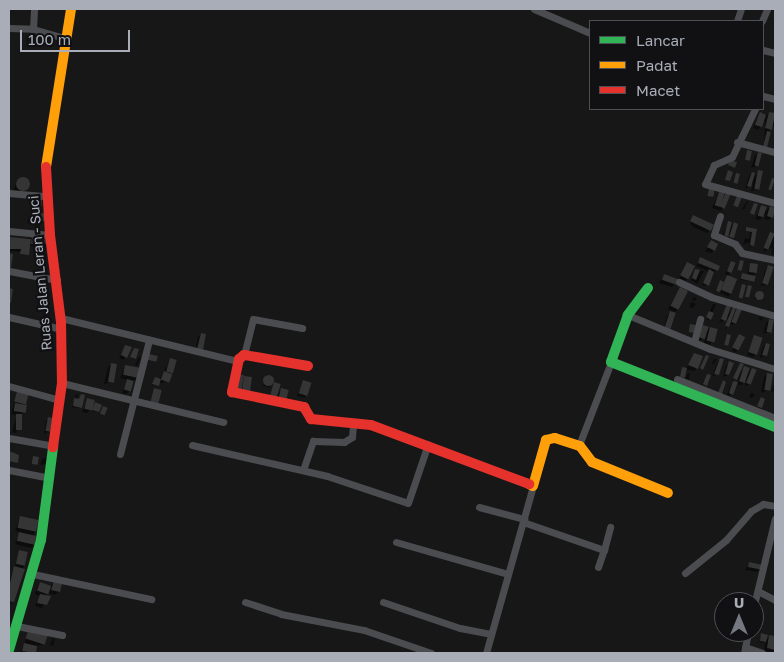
<!DOCTYPE html>
<style>
body{margin:0}
#map{position:relative;width:784px;height:662px;overflow:hidden;background:#171717;font-family:"Golos Text",sans-serif}
div>[style]{position:absolute}
.shadow>*{inset:0;background:#0007;transform-origin:0 0}
.building>*{inset:0;background:#353536;transform-origin:0 0}
.round{border-radius:50%}
.street>*{height:7px;margin:-3.5px;padding:0 3.5px;transform-origin:3.5px;border-radius:3.5px;background:#4b4c50}
.fast>*{height:10px;margin:-5px;padding:0 5px;transform-origin:5px;border-radius:5px;background:#30b455}
.slow>*{height:10px;margin:-5px;padding:0 5px;transform-origin:5px;border-radius:5px;background:#ff9f0a}
.jam>*{height:10px;margin:-5px;padding:0 5px;transform-origin:5px;border-radius:5px;background:#e5322d}
span{translate:-50% -50%;white-space:nowrap;text-align:center;line-height:1.15;-webkit-text-stroke:4.5px #111113;paint-order:stroke}
.street-label{font-size:14px;color:#a8adb8}
.frame{position:absolute;inset:0;border:10px solid #a8adb8;pointer-events:none}
.legend{position:absolute;left:589px;top:20px;width:175px;height:90px;box-sizing:border-box;background:#111113;border:1px solid #4d4f55;margin:0;padding:6px 9px;list-style:none;font-size:15px;color:#a8adb8}
.legend li{display:flex;align-items:center;gap:10px;height:25px}
.legend b{width:25px;border:1px solid #4d4f55}
.north{position:absolute;left:714px;top:592px;width:50px;height:50px;box-sizing:border-box;background:#111113;border:1px solid #4d4f55;border-radius:50%;rotate:0deg;font-size:14px;font-weight:700;line-height:20px;text-align:center;color:#a8adb8}
.north::after{content:'';display:block;margin:auto;width:18px;height:22px;background:#757880;clip-path:polygon(50% 0,100% 100%,50% 72%,0 100%)}
.scale{position:absolute;left:20px;top:30px;width:110px;height:22px;box-sizing:border-box;border:2px solid #a8adb8;border-top:0;padding-left:6px;font-size:15px;line-height:18px;white-space:nowrap;color:#a8adb8;-webkit-text-stroke:4px #111113;paint-order:stroke}
</style>
<div id="map">
<div class="shadow">
<i style="clip-path:polygon(769px 113px,773px 121px,775px 119px,775px 127px,772px 127px,768px 132px,764px 148px,765px 120px,758px 130px,753px 128px,760px 114px,766px 116px)"></i>
<i style="clip-path:polygon(758px 153px,757px 166px,751px 168px,755px 156px)"></i>
<i style="clip-path:polygon(759px 172px,757px 189px,751px 191px,753px 183px,745px 189px,749px 176px,752px 173px,753px 178px)"></i>
<i style="clip-path:polygon(17px 180px,29px 180px,25px 192px,13px 192px)"></i>
<i style="clip-path:polygon(720px 190px,729px 195px,721px 211px,712px 208px)"></i>
<i style="clip-path:polygon(34px 199px,40px 207px,37px 210px,31px 210px)"></i>
<i style="clip-path:polygon(747px 201px,748px 201px,744px 210px,742px 209px)"></i>
<i style="clip-path:polygon(761px 206px,764px 213px,770px 207px,772px 217px,769px 220px,764px 219px,766px 214px,760px 220px,755px 219px)"></i>
<i style="clip-path:polygon(30px 214px,44px 220px,41px 224px,27px 223px)"></i>
<i style="clip-path:polygon(693px 218px,710px 230px,707px 233px,693px 227px,690px 223px)"></i>
<i style="clip-path:polygon(728px 223px,729px 229px,735px 224px,729px 241px,729px 234px,722px 238px)"></i>
<i style="clip-path:polygon(746px 229px,755px 230px,750px 249px,749px 242px,743px 245px,745px 238px,749px 239px,750px 233px)"></i>
<i style="clip-path:polygon(770px 234px,775px 234px,774px 255px,771px 254px,772px 248px,763px 252px)"></i>
<i style="clip-path:polygon(9px 238px,46px 238px,46px 244px,43px 247px,29px 246px,28px 254px,22px 255px,22px 252px,9px 251px)"></i>
<i style="clip-path:polygon(711px 242px,714px 250px,711px 253px,705px 251px)"></i>
<i style="clip-path:polygon(700px 259px,718px 266px,706px 286px,702px 285px,708px 271px,696px 266px)"></i>
<i style="clip-path:polygon(731px 262px,735px 264px,728px 276px,735px 284px,729px 297px,720px 293px,722px 288px,715px 292px,720px 282px,720px 287px,727px 281px,725px 280px,728px 276px,725px 274px)"></i>
<i style="clip-path:polygon(687px 264px,688px 279px,685px 282px,679px 279px)"></i>
<i style="clip-path:polygon(751px 264px,755px 273px,752px 277px,754px 281px,740px 280px,742px 275px,746px 276px)"></i>
<i style="clip-path:polygon(768px 267px,768px 284px,761px 286px,765px 270px)"></i>
<i style="clip-path:polygon(695px 270px,704px 271px,697px 284px,691px 280px)"></i>
<i style="clip-path:polygon(664px 275px,675px 284px,672px 287px,659px 283px)"></i>
<i style="clip-path:polygon(775px 279px,775px 290px,773px 289px)"></i>
<i style="clip-path:polygon(680px 288px,678px 309px,675px 312px,668px 309px)"></i>
<i style="clip-path:polygon(757px 291px,764px 295px,762px 299px,754px 299px)"></i>
<i style="clip-path:polygon(694px 297px,697px 298px,695px 301px,692px 300px)"></i>
<i style="clip-path:polygon(691px 302px,696px 304px,693px 308px,689px 307px)"></i>
<i style="clip-path:polygon(713px 304px,716px 304px,709px 320px,706px 319px)"></i>
<i style="clip-path:polygon(727px 306px,727px 315px,733px 309px,733px 314px,740px 311px,737px 323px,729px 325px,725px 330px,728px 318px,719px 323px)"></i>
<i style="clip-path:polygon(670px 313px,675px 314px,663px 332px,667px 316px)"></i>
<i style="clip-path:polygon(758px 318px,760px 317px,763px 318px,762px 321px)"></i>
<i style="clip-path:polygon(769px 320px,769px 332px,763px 334px,766px 323px)"></i>
<i style="clip-path:polygon(704px 327px,705px 333px,710px 328px,717px 330px,710px 345px,704px 343px,706px 335px,700px 341px,697px 340px)"></i>
<i style="clip-path:polygon(201px 334px,205px 335px,195px 352px,198px 337px)"></i>
<i style="clip-path:polygon(739px 336px,739px 349px,736px 352px,732px 351px)"></i>
<i style="clip-path:polygon(755px 337px,756px 354px,753px 357px,747px 355px)"></i>
<i style="clip-path:polygon(766px 344px,766px 355px,760px 358px,763px 347px)"></i>
<i style="clip-path:polygon(126px 346px,126px 357px,123px 360px,119px 358px)"></i>
<i style="clip-path:polygon(694px 354px,697px 368px,694px 371px,686px 369px)"></i>
<i style="clip-path:polygon(139px 357px,141px 357px,137px 366px,135px 365px)"></i>
<i style="clip-path:polygon(171px 359px,169px 381px,152px 385px,155px 378px,159px 380px)"></i>
<i style="clip-path:polygon(714px 359px,717px 359px,714px 364px,712px 364px)"></i>
<i style="clip-path:polygon(720px 360px,717px 374px,712px 377px,717px 363px)"></i>
<i style="clip-path:polygon(730px 363px,728px 375px,723px 377px,726px 366px)"></i>
<i style="clip-path:polygon(111px 364px,111px 382px,104px 384px,108px 367px)"></i>
<i style="clip-path:polygon(740px 364px,733px 382px,738px 384px,739px 373px,744px 368px,746px 376px,752px 370px,751px 384px,745px 386px,747px 380px,741px 385px,736px 384px,732px 394px,726px 397px)"></i>
<i style="clip-path:polygon(125px 366px,136px 378px,127px 394px,122px 393px,128px 380px,120px 378px)"></i>
<i style="clip-path:polygon(690px 373px,688px 382px,684px 382px,687px 374px)"></i>
<i style="clip-path:polygon(767px 374px,768px 390px,761px 393px,764px 377px)"></i>
<i style="left:266px;top:375px;width:7px;height:11px;rotate:16deg"></i>
<i style="clip-path:polygon(303px 382px,307px 395px,304px 398px,297px 396px)"></i>
<i style="clip-path:polygon(775px 382px,775px 391px,774px 392px,771px 391px)"></i>
<i style="clip-path:polygon(275px 384px,278px 394px,282px 389px,288px 391px,277px 402px,269px 400px)"></i>
<i style="clip-path:polygon(17px 393px,28px 395px,16px 433px,12px 432px,17px 415px,11px 414px)"></i>
<i style="clip-path:polygon(751px 393px,755px 394px,752px 398px,749px 397px)"></i>
<i style="clip-path:polygon(76px 394px,78px 394px,77px 397px,74px 400px,79px 400px,81px 395px,79px 408px,72px 407px)"></i>
<i style="clip-path:polygon(88px 399px,91px 408px,95px 404px,97px 412px,92px 411px,93px 407px,87px 413px,82px 412px)"></i>
<i style="clip-path:polygon(49px 418px,50px 431px,44px 434px,46px 421px)"></i>
<i style="clip-path:polygon(47px 458px,46px 464px,40px 465px,42px 459px)"></i>
<i style="clip-path:polygon(20px 518px,36px 531px,32px 536px,34px 545px,31px 548px,15px 544px,20px 532px,15px 531px)"></i>
<i style="clip-path:polygon(20px 552px,24px 566px,10px 605px,9px 581px)"></i>
<i style="clip-path:polygon(749px 564px,761px 569px,757px 572px,745px 570px)"></i>
<i style="clip-path:polygon(54px 582px,61px 584px,58px 592px,55px 595px,48px 593px,42px 608px,35px 606px,40px 596px,35px 594px,37px 587px,40px 583px,50px 587px)"></i>
<i style="clip-path:polygon(30px 630px,44px 644px,36px 646px,34px 653px,20px 653px)"></i>
<i style="clip-path:polygon(762px 635px,765px 641px,769px 637px,775px 638px,775px 653px,764px 651px,766px 640px,764px 643px,759px 642px)"></i>
<i style="clip-path:polygon(53px 638px,55px 639px,53px 646px,50px 645px)"></i>
</div>
<div class="building">
<i style="clip-path:polygon(760px 112px,766px 115px,762px 127px,755px 125px)"></i>
<i style="clip-path:polygon(769px 112px,775px 113px,772px 130px,765px 128px)"></i>
<i style="left:767px;top:131px;width:4px;height:16px;rotate:14deg"></i>
<i style="left:747px;top:150px;width:5px;height:10px;rotate:11deg"></i>
<i style="left:758px;top:152px;width:4px;height:14px;rotate:14deg"></i>
<i style="clip-path:polygon(730px 160px,737px 162px,735px 168px,728px 165px)"></i>
<i style="clip-path:polygon(728px 170px,733px 172px,730px 181px,725px 180px)"></i>
<i style="left:758px;top:170px;width:5px;height:19px;rotate:11deg"></i>
<i style="clip-path:polygon(752px 172px,755px 173px,751px 187px,747px 186px)"></i>
<i style="left:736px;top:173px;width:4px;height:10px;rotate:14deg"></i>
<i class="round" style="left:16px;top:177px;width:14px;height:14px"></i>
<i style="left:772px;top:178px;width:3px;height:12px;rotate:18deg"></i>
<i style="left:709px;top:187px;width:6px;height:9px;rotate:9deg"></i>
<i style="left:720px;top:189px;width:6px;height:17px;rotate:18deg"></i>
<i style="left:726px;top:192px;width:5px;height:16px;rotate:22deg"></i>
<i style="left:737px;top:196px;width:5px;height:10px;rotate:22deg"></i>
<i style="left:34px;top:198px;width:8px;height:9px"></i>
<i style="clip-path:polygon(754px 203px,758px 204px,754px 215px,750px 213px)"></i>
<i style="left:761px;top:205px;width:6px;height:11px;rotate:18deg"></i>
<i style="clip-path:polygon(770px 206px,775px 208px,773px 218px,767px 216px)"></i>
<i style="left:30px;top:213px;width:15px;height:8px"></i>
<i style="left:693px;top:215px;width:23px;height:7px;rotate:25deg"></i>
<i style="left:728px;top:221px;width:4px;height:15px;rotate:14deg"></i>
<i style="clip-path:polygon(734px 222px,738px 224px,734px 238px,729px 237px)"></i>
<i style="clip-path:polygon(746px 227px,757px 229px,754px 246px,750px 245px,752px 232px,746px 231px)"></i>
<i style="left:770px;top:232px;width:5px;height:17px;rotate:22deg"></i>
<i style="clip-path:polygon(32px 236px,47px 237px,47px 244px,31px 244px)"></i>
<i style="clip-path:polygon(9px 237px,31px 239px,29px 255px,20px 254px,21px 249px,9px 249px)"></i>
<i style="clip-path:polygon(711px 240px,718px 244px,715px 251px,707px 247px)"></i>
<i style="clip-path:polygon(9px 253px,13px 254px,11px 268px,9px 268px)"></i>
<i style="clip-path:polygon(700px 257px,720px 266px,718px 271px,698px 263px)"></i>
<i style="left:740px;top:260px;width:4px;height:10px;rotate:14deg"></i>
<i style="left:731px;top:261px;width:5px;height:11px;rotate:22deg"></i>
<i style="left:687px;top:262px;width:9px;height:15px;rotate:27deg"></i>
<i style="left:750px;top:263px;width:8px;height:9px;rotate:7deg"></i>
<i style="left:768px;top:265px;width:6px;height:19px;rotate:18deg"></i>
<i style="clip-path:polygon(695px 269px,700px 270px,696px 280px,692px 278px)"></i>
<i style="clip-path:polygon(709px 269px,714px 272px,709px 286px,703px 283px)"></i>
<i style="left:742px;top:273px;width:14px;height:6px;rotate:12deg"></i>
<i style="left:664px;top:274px;width:15px;height:6px;rotate:20deg"></i>
<i style="left:727px;top:275px;width:11px;height:16px;rotate:22deg"></i>
<i style="clip-path:polygon(720px 280px,724px 282px,720px 292px,716px 291px)"></i>
<i style="left:742px;top:284px;width:4px;height:14px;rotate:14deg"></i>
<i style="left:748px;top:285px;width:4px;height:12px;rotate:14deg"></i>
<i style="left:680px;top:287px;width:9px;height:21px;rotate:27deg"></i>
<i style="clip-path:polygon(9px 288px,13px 289px,11px 303px,9px 303px)"></i>
<i class="round" style="left:754.5px;top:290.5px;width:9px;height:9px"></i>
<i style="clip-path:polygon(727px 304px,731px 306px,726px 321px,721px 319px)"></i>
<i style="clip-path:polygon(733px 307px,736px 308px,729px 327px,725px 326px)"></i>
<i style="left:737px;top:308px;width:5px;height:15px;rotate:22deg"></i>
<i style="left:670px;top:311px;width:6px;height:18px;rotate:18deg"></i>
<i style="clip-path:polygon(709px 311px,714px 313px,711px 320px,706px 317px)"></i>
<i style="left:769px;top:319px;width:5px;height:13px;rotate:11deg"></i>
<i style="left:690px;top:324px;width:6px;height:8px;rotate:9deg"></i>
<i style="left:703px;top:325px;width:6px;height:13px;rotate:18deg"></i>
<i style="left:710px;top:327px;width:8px;height:14px;rotate:14deg"></i>
<i style="clip-path:polygon(201px 333px,206px 334px,203px 350px,197px 349px)"></i>
<i style="left:727px;top:334px;width:4px;height:11px;rotate:14deg"></i>
<i style="left:739px;top:334px;width:7px;height:15px;rotate:27deg"></i>
<i style="left:754px;top:335px;width:9px;height:18px;rotate:18deg"></i>
<i style="clip-path:polygon(766px 343px,770px 344px,767px 356px,762px 355px)"></i>
<i style="clip-path:polygon(125px 345px,132px 347px,127px 358px,121px 355px)"></i>
<i style="clip-path:polygon(134px 348px,139px 349px,136px 359px,130px 357px)"></i>
<i style="clip-path:polygon(694px 353px,703px 356px,698px 369px,688px 365px)"></i>
<i style="left:149px;top:354px;width:9px;height:6px;rotate:13deg"></i>
<i style="clip-path:polygon(706px 355px,709px 356px,703px 370px,700px 368px)"></i>
<i style="left:170px;top:358px;width:7px;height:14px;rotate:16deg"></i>
<i style="clip-path:polygon(720px 358px,724px 359px,719px 375px,714px 374px)"></i>
<i style="clip-path:polygon(729px 361px,734px 363px,729px 375px,725px 374px)"></i>
<i style="left:111px;top:363px;width:6px;height:19px;rotate:9deg"></i>
<i style="clip-path:polygon(740px 363px,744px 364px,737px 380px,733px 378px)"></i>
<i style="left:125px;top:365px;width:15px;height:10px;rotate:11deg"></i>
<i style="left:744px;top:366px;width:6px;height:16px;rotate:18deg"></i>
<i style="left:682px;top:367px;width:5px;height:10px;rotate:11deg"></i>
<i style="left:752px;top:368px;width:5px;height:16px;rotate:22deg"></i>
<i style="left:164px;top:371px;width:9px;height:9px;rotate:21deg"></i>
<i style="left:767px;top:373px;width:6px;height:17px;rotate:9deg"></i>
<i style="left:238px;top:374px;width:6px;height:16px;rotate:9deg"></i>
<i style="clip-path:polygon(707px 374px,711px 375px,707px 386px,703px 384px)"></i>
<i class="round" style="left:262.5px;top:374.5px;width:11px;height:11px"></i>
<i style="left:244px;top:376px;width:8px;height:15px;rotate:7deg"></i>
<i style="clip-path:polygon(155px 377px,161px 379px,159px 386px,152px 384px)"></i>
<i style="left:127px;top:379px;width:7px;height:11px;rotate:16deg"></i>
<i style="left:303px;top:380px;width:9px;height:14px;rotate:18deg"></i>
<i style="clip-path:polygon(723px 380px,726px 382px,722px 394px,718px 393px)"></i>
<i style="clip-path:polygon(733px 381px,738px 382px,733px 395px,729px 393px)"></i>
<i style="left:274px;top:382px;width:7px;height:15px;rotate:16deg"></i>
<i style="left:154px;top:388px;width:8px;height:14px;rotate:14deg"></i>
<i style="left:281px;top:388px;width:8px;height:11px;rotate:14deg"></i>
<i style="left:17px;top:391px;width:12px;height:11px;rotate:14deg"></i>
<i style="clip-path:polygon(81px 394px,85px 395px,82px 408px,73px 406px,74px 398px,79px 399px)"></i>
<i style="clip-path:polygon(761px 397px,765px 399px,762px 408px,757px 406px)"></i>
<i style="left:87px;top:398px;width:8px;height:11px;rotate:14deg"></i>
<i style="clip-path:polygon(95px 402px,102px 405px,99px 412px,92px 410px)"></i>
<i style="left:15px;top:403px;width:12px;height:8px;rotate:9deg"></i>
<i style="left:103px;top:406px;width:5px;height:8px;rotate:22deg"></i>
<i style="left:16px;top:414px;width:6px;height:16px"></i>
<i style="left:48px;top:417px;width:5px;height:14px;rotate:11deg"></i>
<i style="clip-path:polygon(9px 451px,19px 455px,18px 463px,9px 461px)"></i>
<i style="left:33px;top:456px;width:6px;height:8px;rotate:9deg"></i>
<i style="left:20px;top:516px;width:19px;height:12px;rotate:12deg"></i>
<i style="left:19px;top:532px;width:18px;height:9px;rotate:13deg"></i>
<i style="left:19px;top:550px;width:9px;height:14px;rotate:13deg"></i>
<i style="left:749px;top:562px;width:14px;height:5px;rotate:12deg"></i>
<i style="clip-path:polygon(14px 566px,25px 569px,14px 602px,9px 601px,9px 587px)"></i>
<i style="clip-path:polygon(54px 581px,62px 584px,60px 592px,51px 590px)"></i>
<i style="left:40px;top:582px;width:12px;height:9px;rotate:20deg"></i>
<i style="clip-path:polygon(40px 594px,51px 596px,47px 605px,37px 603px)"></i>
<i style="left:29px;top:628px;width:20px;height:11px;rotate:18deg"></i>
<i style="clip-path:polygon(761px 633px,768px 635px,766px 642px,760px 641px)"></i>
<i style="clip-path:polygon(769px 635px,775px 636px,775px 650px,767px 648px)"></i>
<i style="clip-path:polygon(24px 643px,37px 646px,36px 653px,22px 651px)"></i>
</div>
<div class="street">
<i style="left:534px;top:9px;width:61px;rotate:23.2deg"></i>
<i style="left:737px;top:21px;width:13px;rotate:-72deg"></i>
<i style="left:762px;top:21px;width:13px;rotate:-67deg"></i>
<i style="left:9px;top:28px;width:24px;rotate:2deg"></i>
<i style="left:33px;top:29px;width:32px;rotate:16deg"></i>
<i style="left:33px;top:29px;width:20px;rotate:-87deg"></i>
<i style="left:763px;top:50px;width:12px;rotate:14deg"></i>
<i style="left:763px;top:96px;width:12px;rotate:14deg"></i>
<i style="left:755px;top:109px;width:53px;rotate:115.6deg"></i>
<i style="left:732px;top:157px;width:20px;rotate:156deg"></i>
<i style="left:714px;top:165px;width:21px;rotate:115deg"></i>
<i style="left:705px;top:184px;width:73px;rotate:15.2deg"></i>
<i style="left:737px;top:142px;width:39px;rotate:15deg"></i>
<i style="left:9px;top:193px;width:37px;rotate:5deg"></i>
<i style="left:720px;top:216px;width:20px;rotate:108deg"></i>
<i style="left:714px;top:235px;width:23px;rotate:23deg"></i>
<i style="left:735px;top:244px;width:11px;rotate:52deg"></i>
<i style="left:742px;top:253px;width:34px;rotate:12deg"></i>
<i style="left:9px;top:231px;width:41px;rotate:5.6deg"></i>
<i style="left:9px;top:271px;width:49px;rotate:10.6deg"></i>
<i style="left:679px;top:282px;width:35px;rotate:25deg"></i>
<i style="left:711px;top:297px;width:67px;rotate:16.5deg"></i>
<i style="left:628px;top:315px;width:89px;rotate:22.5deg"></i>
<i style="left:710px;top:349px;width:68px;rotate:17.1deg"></i>
<i style="left:9px;top:317px;width:54px;rotate:12.8deg"></i>
<i style="left:61px;top:318px;width:182px;rotate:13.7deg"></i>
<i style="left:694px;top:342px;width:24px;rotate:-75deg"></i>
<i style="left:244px;top:355px;width:37px;rotate:-76deg"></i>
<i style="left:253px;top:319px;width:50px;rotate:10.4deg"></i>
<i style="left:677px;top:379px;width:105px;rotate:21.7deg"></i>
<i style="left:62px;top:383px;width:166px;rotate:13.6deg"></i>
<i style="left:9px;top:386px;width:53px;rotate:15.4deg"></i>
<i style="left:9px;top:438px;width:46px;rotate:10.1deg"></i>
<i style="left:192px;top:445px;width:139px;rotate:12.9deg"></i>
<i style="left:327px;top:476px;width:85px;rotate:18.4deg"></i>
<i style="left:408px;top:503px;width:62px;rotate:-71.3deg"></i>
<i style="left:579px;top:445px;width:89px;rotate:-68.9deg"></i>
<i style="left:120px;top:454px;width:118px;rotate:-75.7deg"></i>
<i style="left:9px;top:470px;width:42px;rotate:11deg"></i>
<i style="left:303px;top:470px;width:31px;rotate:-71deg"></i>
<i style="left:313px;top:441px;width:31px;rotate:2deg"></i>
<i style="left:344px;top:442px;width:9px;rotate:-32deg"></i>
<i style="left:352px;top:437px;width:12px;rotate:-85deg"></i>
<i style="left:479px;top:507px;width:47px;rotate:14.9deg"></i>
<i style="left:523px;top:522px;width:86px;rotate:19.1deg"></i>
<i style="left:604px;top:550px;width:24px;rotate:-75deg"></i>
<i style="left:396px;top:542px;width:116px;rotate:15.9deg"></i>
<i style="left:598px;top:567px;width:18px;rotate:-71deg"></i>
<i style="left:685px;top:573px;width:53px;rotate:-38.8deg"></i>
<i style="left:726px;top:540px;width:38px;rotate:-49deg"></i>
<i style="left:751px;top:511px;width:14px;rotate:-30deg"></i>
<i style="left:763px;top:504px;width:12px;rotate:9deg"></i>
<i style="left:33px;top:574px;width:121px;rotate:12deg"></i>
<i style="left:758px;top:591px;width:19px;rotate:28deg"></i>
<i style="left:245px;top:602px;width:38px;rotate:18deg"></i>
<i style="left:281px;top:614px;width:85px;rotate:10.9deg"></i>
<i style="left:364px;top:630px;width:71px;rotate:18.9deg"></i>
<i style="left:383px;top:602px;width:81px;rotate:18.7deg"></i>
<i style="left:460px;top:628px;width:31px;rotate:11deg"></i>
<i style="left:754px;top:605px;width:89px;rotate:-76.4deg"></i>
<i style="left:17px;top:626px;width:46px;rotate:11.3deg"></i>
<i style="left:745px;top:647px;width:18px;rotate:19deg"></i>
<i style="left:486px;top:653px;width:173px;rotate:-74.3deg"></i>
<i style="left:744px;top:653px;width:21px;rotate:-79deg"></i>
</div>
<div class="fast">
<i style="left:648px;top:288px;width:34px;rotate:127deg"></i>
<i style="left:628px;top:315px;width:50px;rotate:109.9deg"></i>
<i style="left:611px;top:362px;width:176px;rotate:21.6deg"></i>
<i style="left:9px;top:650px;width:115px;rotate:-73.8deg"></i>
<i style="left:41px;top:540px;width:94px;rotate:-82.6deg"></i>
</div>
<div class="slow">
<i style="left:46px;top:167px;width:160px;rotate:-81deg"></i>
<i style="left:529px;top:484px;width:4px;rotate:27deg"></i>
<i style="left:533px;top:486px;width:48px;rotate:-74.2deg"></i>
<i style="left:546px;top:440px;width:9px;rotate:-13deg"></i>
<i style="left:555px;top:438px;width:26px;rotate:18deg"></i>
<i style="left:580px;top:446px;width:20px;rotate:53deg"></i>
<i style="left:592px;top:462px;width:82px;rotate:22.2deg"></i>
</div>
<div class="jam">
<i style="left:46px;top:167px;width:68px;rotate:86.6deg"></i>
<i style="left:50px;top:235px;width:88px;rotate:82.8deg"></i>
<i style="left:61px;top:322px;width:61px;rotate:89.1deg"></i>
<i style="left:62px;top:383px;width:65px;rotate:98deg"></i>
<i style="left:308px;top:366px;width:65px;rotate:-170.2deg"></i>
<i style="left:244px;top:355px;width:6px;rotate:141deg"></i>
<i style="left:239px;top:359px;width:34px;rotate:102deg"></i>
<i style="left:232px;top:392px;width:74px;rotate:11.8deg"></i>
<i style="left:304px;top:407px;width:14px;rotate:60deg"></i>
<i style="left:311px;top:419px;width:60px;rotate:5.7deg"></i>
<i style="left:371px;top:425px;width:169px;rotate:20.5deg"></i>
</div>
<div class="street-label">
<span style="left:40px;top:273px;rotate:-95deg">Ruas Jalan Leran - Suci</span>
</div>
<div class="frame"></div>
<ul class="legend">
<li><b style="height:6px;background:#30b455"></b>Lancar</li>
<li><b style="height:6px;background:#ff9f0a"></b>Padat</li>
<li><b style="height:6px;background:#e5322d"></b>Macet</li>
</ul>
<div class="north">U</div>
<div class="scale">100 m</div>
</div>
